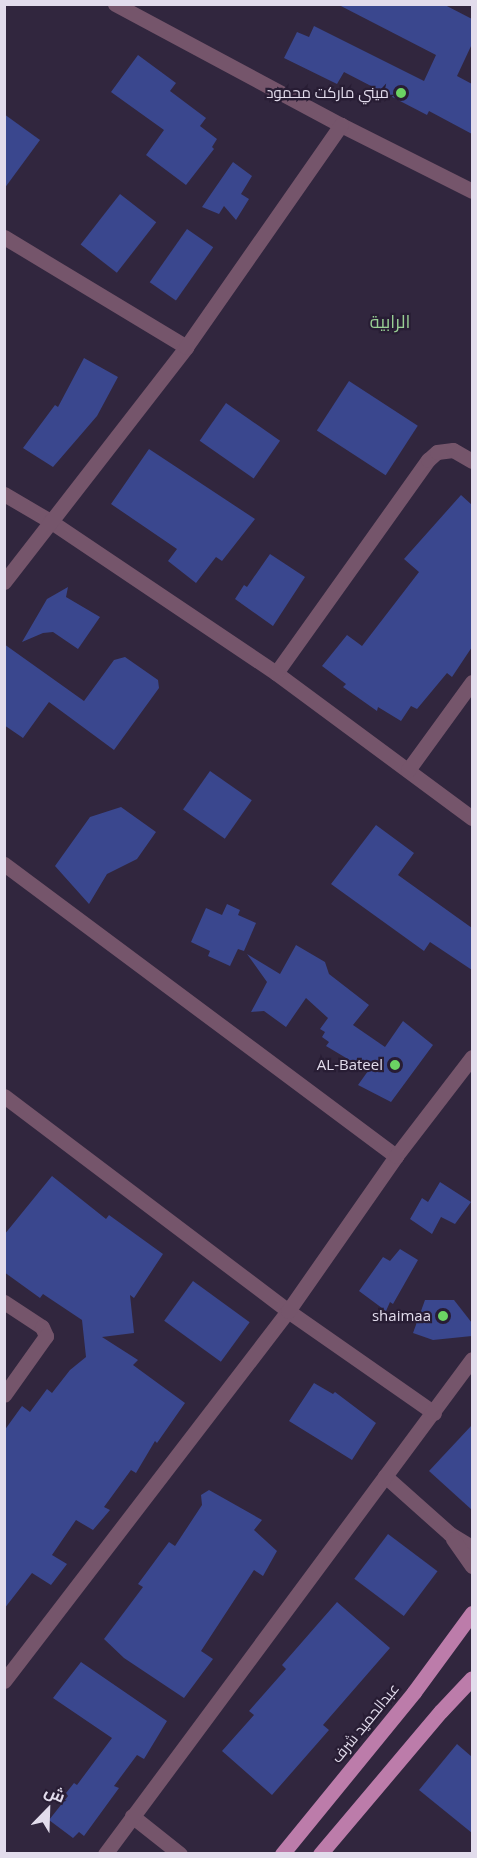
<!DOCTYPE html>
<meta charset="utf-8">
<style>
body{margin:0}
#map{position:relative;width:477px;height:1858px;overflow:hidden;background:#31263e;font-family:"Open Sans",Cairo,sans-serif}
div>[style]{position:absolute}
.building>*{inset:0;background:#3a478e;transform-origin:0 0}
.minor>*{height:15px;margin:-7.5px;padding:0 7.5px;transform-origin:7.5px;border-radius:7.5px;background:#75556b}
.major>*{height:15px;margin:-7.5px;padding:0 7.5px;transform-origin:7.5px;border-radius:7.5px;background:#bc7caa}
.dots>*{width:16px;height:16px;translate:-50% -50%;box-sizing:border-box;border:3px solid #281d34;border-radius:50%}
span{translate:-50% -50%;white-space:nowrap;text-align:center;line-height:1.15;-webkit-text-stroke:4.5px #281d34;paint-order:stroke}
.poi-label{font-size:15px;color:#e2dcec}
.right{translate:-100% -50%;text-align:right}
.street-label{font-size:15px;color:#e2dcec}
.quarter-label{font-size:18px;color:#99cf94}
.frame{position:absolute;inset:0;border:6px solid #e2dcec;pointer-events:none}
.north{position:absolute;left:18px;top:1780px;width:60px;height:60px;-webkit-text-stroke:4px #281d34;paint-order:stroke;rotate:23deg;font-size:16px;font-weight:700;line-height:24px;text-align:center;color:#e2dcec}
.north::after{content:'';display:block;margin:auto;width:21px;height:27px;background:#e2dcec;clip-path:polygon(50% 0,100% 100%,50% 72%,0 100%)}
</style>
<div id="map">
<div class="building">
<i style="clip-path:polygon(337px 4px,443px 4px,472px 19px,472px 44px,457px 76px,472px 84px,472px 134px,429px 111px,427px 115px,344px 72px,337px 84px,284px 58px,297px 32px,309px 37px,314px 26px,424px 81px,436px 55px)"></i>
<i style="clip-path:polygon(138px 55px,176px 83px,170px 91px,206px 118px,200px 126px,217px 139px,212px 147px,214px 149px,186px 185px,146px 155px,164px 130px,111px 92px)"></i>
<i style="clip-path:polygon(4px 114px,40px 140px,4px 189px)"></i>
<i style="clip-path:polygon(233px 162px,252px 176px,241px 194px,249px 199px,236px 220px,224px 206px,219px 214px,202px 207px)"></i>
<i style="left:120px;top:194px;width:46px;height:64px;rotate:38deg"></i>
<i style="left:187px;top:229px;width:32px;height:65px;rotate:35deg"></i>
<i style="clip-path:polygon(84px 358px,118px 377px,97px 416px,53px 467px,23px 448px,55px 405px,58px 407px)"></i>
<i style="left:349px;top:381px;width:82px;height:59px;rotate:33deg"></i>
<i style="left:226px;top:403px;width:66px;height:46px;rotate:35deg"></i>
<i style="clip-path:polygon(149px 449px,255px 519px,222px 561px,216px 557px,196px 583px,168px 561px,177px 549px,111px 504px)"></i>
<i style="clip-path:polygon(461px 495px,472px 505px,472px 647px,452px 677px,447px 673px,417px 709px,411px 706px,401px 721px,378px 707px,377px 711px,343px 687px,346px 684px,322px 666px,347px 635px,362px 646px,419px 572px,404px 559px)"></i>
<i style="clip-path:polygon(270px 554px,305px 577px,273px 626px,235px 599px,244px 585px,247px 587px)"></i>
<i style="clip-path:polygon(68px 587px,66px 597px,100px 617px,78px 649px,53px 632px,43px 633px,22px 642px,47px 599px)"></i>
<i style="clip-path:polygon(4px 644px,84px 701px,114px 660px,125px 657px,158px 680px,159px 688px,114px 750px,49px 702px,23px 738px,4px 725px)"></i>
<i style="left:210px;top:771px;width:51px;height:47px;rotate:35deg"></i>
<i style="clip-path:polygon(121px 807px,156px 832px,137px 859px,107px 874px,89px 904px,55px 866px,90px 817px)"></i>
<i style="clip-path:polygon(376px 825px,414px 853px,398px 875px,472px 928px,472px 970px,430px 942px,424px 951px,331px 884px)"></i>
<i style="clip-path:polygon(227px 904px,240px 910px,238px 915px,256px 923px,244px 951px,238px 949px,230px 966px,208px 956px,210px 951px,191px 942px,206px 908px,222px 915px)"></i>
<i style="clip-path:polygon(296px 945px,325px 962px,329px 974px,369px 1005px,353px 1025px,385px 1047px,403px 1021px,433px 1045px,391px 1102px,358px 1085px,368px 1071px,326px 1046px,329px 1042px,322px 1037px,325px 1032px,320px 1029px,328px 1018px,306px 998px,286px 1027px,264px 1011px,251px 1012px,267px 982px,247px 954px,280px 974px)"></i>
<i style="clip-path:polygon(52px 1176px,106px 1219px,109px 1215px,163px 1254px,134px 1298px,130px 1295px,134px 1333px,102px 1337px,138px 1360px,133px 1365px,185px 1403px,157px 1443px,155px 1441px,136px 1473px,131px 1470px,104px 1507px,110px 1510px,93px 1530px,76px 1520px,52px 1555px,67px 1564px,51px 1585px,32px 1573px,4px 1609px,4px 1431px,22px 1406px,30px 1412px,47px 1389px,52px 1393px,70px 1370px,86px 1357px,82px 1320px,43px 1294px,40px 1298px,4px 1272px,4px 1235px)"></i>
<i style="clip-path:polygon(440px 1182px,471px 1202px,455px 1224px,441px 1217px,432px 1234px,410px 1219px,422px 1198px,428px 1202px)"></i>
<i style="clip-path:polygon(400px 1249px,418px 1260px,393px 1304px,390px 1302px,386px 1311px,359px 1291px,383px 1257px,390px 1261px)"></i>
<i style="left:193px;top:1281px;width:70px;height:49px;rotate:36deg"></i>
<i style="clip-path:polygon(425px 1300px,454px 1300px,472px 1323px,472px 1336px,433px 1340px,413px 1333px)"></i>
<i style="clip-path:polygon(314px 1383px,333px 1394px,335px 1392px,376px 1423px,352px 1460px,289px 1421px)"></i>
<i style="clip-path:polygon(472px 1425px,472px 1510px,429px 1471px)"></i>
<i style="clip-path:polygon(209px 1490px,262px 1520px,254px 1530px,277px 1551px,263px 1576px,254px 1570px,201px 1651px,213px 1659px,184px 1698px,124px 1658px,104px 1639px,143px 1587px,138px 1584px,169px 1542px,175px 1546px,202px 1505px,201px 1495px)"></i>
<i style="left:388px;top:1534px;width:62px;height:56px;rotate:37deg"></i>
<i style="clip-path:polygon(337px 1602px,390px 1648px,323px 1725px,329px 1730px,272px 1795px,222px 1751px,254px 1715px,249px 1711px,286px 1669px,282px 1665px)"></i>
<i style="clip-path:polygon(81px 1662px,167px 1721px,144px 1759px,137px 1755px,114px 1786px,119px 1788px,84px 1836px,79px 1832px,73px 1838px,49px 1820px,68px 1796px,66px 1793px,74px 1783px,77px 1785px,112px 1738px,53px 1698px)"></i>
<i style="clip-path:polygon(457px 1744px,472px 1757px,472px 1833px,419px 1790px)"></i>
</div>
<div class="minor">
<i style="left:115px;top:4px;width:256px;rotate:28.2deg"></i>
<i style="left:341px;top:125px;width:147px;rotate:26.7deg"></i>
<i style="left:4px;top:237px;width:213px;rotate:31.1deg"></i>
<i style="left:4px;top:494px;width:53px;rotate:30.4deg"></i>
<i style="left:50px;top:521px;width:272px;rotate:33.9deg"></i>
<i style="left:276px;top:673px;width:244px;rotate:36.5deg"></i>
<i style="left:4px;top:582px;width:297px;rotate:-52.2deg"></i>
<i style="left:186px;top:347px;width:271px;rotate:-55.1deg"></i>
<i style="left:276px;top:673px;width:262px;rotate:-54.5deg"></i>
<i style="left:428px;top:460px;width:12px;rotate:-42deg"></i>
<i style="left:437px;top:452px;width:16px;rotate:-7deg"></i>
<i style="left:453px;top:450px;width:22px;rotate:30deg"></i>
<i style="left:408px;top:770px;width:109px;rotate:-54deg"></i>
<i style="left:4px;top:864px;width:489px;rotate:36.7deg"></i>
<i style="left:4px;top:1096px;width:356px;rotate:37.1deg"></i>
<i style="left:288px;top:1311px;width:178px;rotate:34.9deg"></i>
<i style="left:4px;top:1302px;width:45px;rotate:33.3deg"></i>
<i style="left:42px;top:1327px;width:10px;rotate:66deg"></i>
<i style="left:46px;top:1336px;width:72px;rotate:125.4deg"></i>
<i style="left:385px;top:1476px;width:87px;rotate:41.7deg"></i>
<i style="left:450px;top:1534px;width:26px;rotate:31deg"></i>
<i style="left:453px;top:1539px;width:33px;rotate:55deg"></i>
<i style="left:4px;top:1681px;width:466px;rotate:-52.5deg"></i>
<i style="left:288px;top:1311px;width:189px;rotate:-55.1deg"></i>
<i style="left:396px;top:1156px;width:125px;rotate:-52.5deg"></i>
<i style="left:132px;top:1816px;width:61px;rotate:38.4deg"></i>
<i style="left:105px;top:1854px;width:616px;rotate:-53.45deg"></i>
</div>
<div class="major">
<i style="left:282px;top:1854px;width:209px;rotate:-50.8deg"></i>
<i style="left:414px;top:1692px;width:98px;rotate:-53.7deg"></i>
<i style="left:320px;top:1854px;width:187px;rotate:-49.8deg"></i>
<i style="left:441px;top:1711px;width:45px;rotate:-46.8deg"></i>
</div>
<div class="dots">
<i style="left:401px;top:93px;background:#6bd363"></i>
<i style="left:395px;top:1065px;background:#6bd363"></i>
<i style="left:443px;top:1316px;background:#6bd363"></i>
</div>
<div class="poi-label">
<span class="right" style="left:389px;top:93px">ميني ماركت محمود</span>
<span class="right" style="left:383px;top:1065px">AL-Bateel</span>
<span class="right" style="left:431px;top:1316px">shaimaa</span>
</div>
<div class="street-label">
<span style="left:365px;top:1723px;rotate:-51deg">عبدالحميد شرف</span>
</div>
<div class="quarter-label">
<span style="left:390px;top:321px">الرابية</span>
</div>
<div class="frame"></div>
<div class="north">ش</div>
</div>
